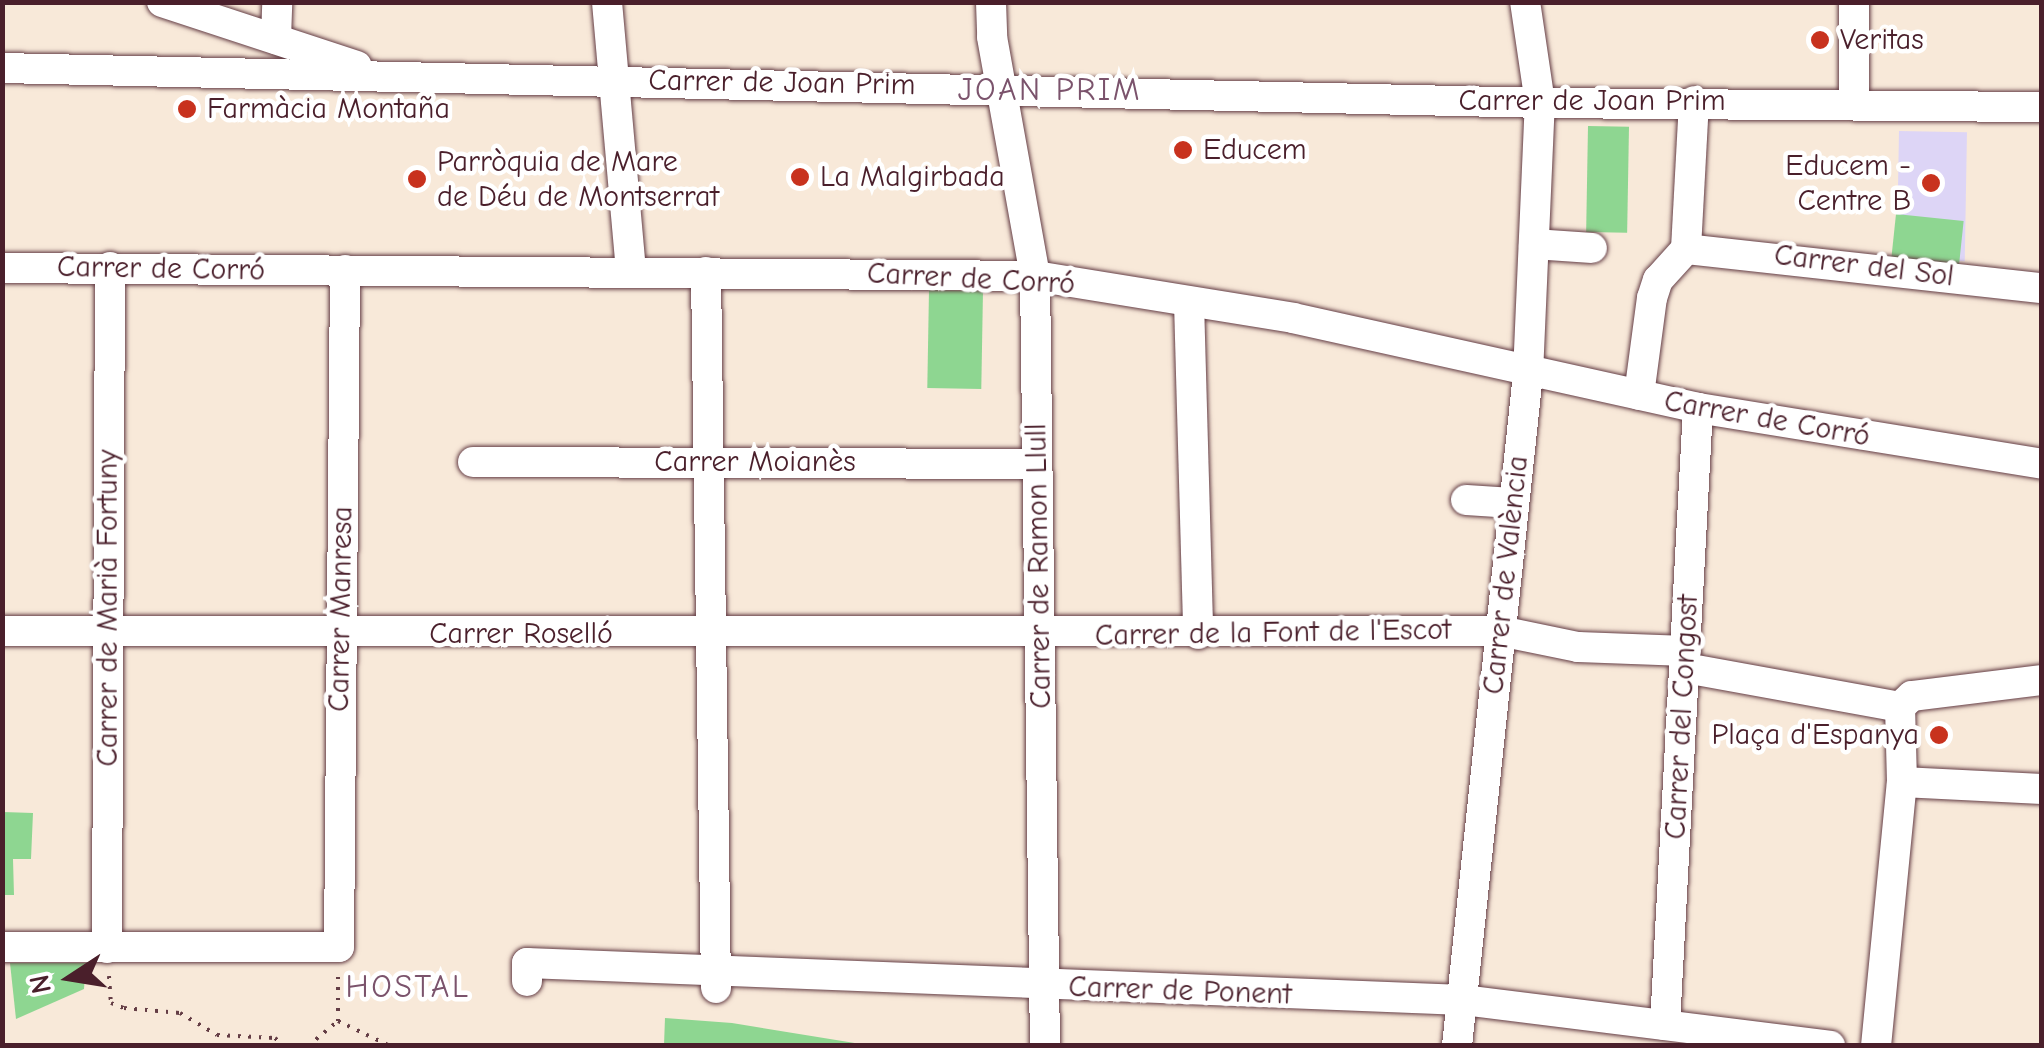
<!DOCTYPE html>
<meta charset="utf-8">
<style>
body{margin:0}
#map{position:relative;width:2044px;height:1048px;overflow:hidden;background:#f8e9d9;font-family:"Comic Neue",sans-serif}
div>[style]{position:absolute}
.built>*{inset:0;background:#ddd5f6;transform-origin:0 0}
.green>*{inset:0;background:#8ed691;transform-origin:0 0}
.path>*{height:4px;margin-top:-2px;transform-origin:0;background:repeating-linear-gradient(90deg,#643d45 0 2.5px,transparent 0 10.5px)}
.roads{filter:drop-shadow(0 0 2px #643d45) drop-shadow(0 0 2px #643d45)}
.minor>*{height:30px;margin:-15px;padding:0 15px;transform-origin:15px;border-radius:15px;background:#fff}
.dots>*{width:28px;height:28px;translate:-50% -50%;box-sizing:border-box;border:5px solid #fff;border-radius:50%}
span{translate:-50% -50%;white-space:nowrap;text-align:center;line-height:1.15;-webkit-text-stroke:9px #fff;paint-order:stroke}
.poi-label{font-size:30px;color:#4a1f2b}
.left{translate:0 -50%;text-align:left}
.right{translate:-100% -50%;text-align:right}
.street-label{font-size:30px;color:#4a1f2b}
.neighbourhood-label{font-size:32px;color:#7b536c;letter-spacing:2.5px}
.frame{position:absolute;inset:0;border:5px solid #4a1f2b;pointer-events:none}
.north{position:absolute;left:20px;top:928px;width:100px;height:100px;-webkit-text-stroke:8px #fff;paint-order:stroke;rotate:258deg;font-size:28px;font-weight:700;line-height:40px;text-align:center;color:#4a1f2b}
.north::after{content:'';display:block;margin:auto;width:35px;height:45px;background:#4a1f2b;clip-path:polygon(50% 0,100% 100%,50% 72%,0 100%)}
</style>
<div id="map">
<div class="built">
<i style="left:1899px;top:131px;width:68px;height:129px;rotate:1deg"></i>
</div>
<div class="green">
<i style="left:1588px;top:126px;width:41px;height:106px;rotate:1deg"></i>
<i style="left:1896px;top:214px;width:68px;height:46px;rotate:6deg"></i>
<i style="left:929px;top:290px;width:54px;height:98px;rotate:1deg"></i>
<i style="clip-path:polygon(3px 812px,33px 813px,31px 859px,13px 859px,14px 895px,3px 895px)"></i>
<i style="clip-path:polygon(10px 963px,86px 963px,84px 989px,16px 1019px)"></i>
<i style="clip-path:polygon(665px 1018px,732px 1023px,867px 1045px,664px 1045px)"></i>
</div>
<div class="path">
<i style="left:109px;top:976px;width:27px;rotate:86deg"></i>
<i style="left:111px;top:1003px;width:14px;rotate:21deg"></i>
<i style="left:124px;top:1008px;width:56px;rotate:5.1deg"></i>
<i style="left:180px;top:1013px;width:43px;rotate:30.7deg"></i>
<i style="left:217px;top:1035px;width:58px;rotate:3deg"></i>
<i style="left:275px;top:1038px;width:12px;rotate:42deg"></i>
<i style="left:338px;top:1021px;width:58px;rotate:25.7deg"></i>
<i style="left:308px;top:1046px;width:39px;rotate:-40deg"></i>
<i style="left:338px;top:1021px;width:46px;rotate:-90deg"></i>
<i style="left:433px;top:1046px;width:10px;rotate:-17deg"></i>
</div>
<div class="roads">
<div class="minor">
<i style="left:162px;top:2px;width:205px;rotate:18.2deg"></i>
<i style="left:607px;top:2px;width:270px;rotate:84.9deg"></i>
<i style="left:991px;top:2px;width:35px;rotate:88deg"></i>
<i style="left:992px;top:37px;width:243px;rotate:79.8deg"></i>
<i style="left:1035px;top:276px;width:770px;rotate:89.26deg"></i>
<i style="left:1854px;top:2px;width:101px;rotate:90deg"></i>
<i style="left:276px;top:39px;width:37px;rotate:-88deg"></i>
<i style="left:2px;top:68px;width:1538px;rotate:1.3deg"></i>
<i style="left:1540px;top:103px;width:502px;rotate:0.46deg"></i>
<i style="left:1534px;top:244px;width:58px;rotate:3.9deg"></i>
<i style="left:1686px;top:249px;width:358px;rotate:6.3deg"></i>
<i style="left:1686px;top:249px;width:148px;rotate:-86.9deg"></i>
<i style="left:2px;top:268px;width:1033px;rotate:0.44deg"></i>
<i style="left:1035px;top:276px;width:261px;rotate:9.2deg"></i>
<i style="left:1293px;top:318px;width:415px;rotate:12.5deg"></i>
<i style="left:1698px;top:408px;width:349px;rotate:9.2deg"></i>
<i style="left:706px;top:272px;width:716px;rotate:89.2deg"></i>
<i style="left:1189px;top:302px;width:332px;rotate:88.4deg"></i>
<i style="left:1639px;top:395px;width:98px;rotate:-82.4deg"></i>
<i style="left:1652px;top:298px;width:19px;rotate:-72deg"></i>
<i style="left:1658px;top:280px;width:42px;rotate:-47.9deg"></i>
<i style="left:473px;top:462px;width:564px;rotate:0.2deg"></i>
<i style="left:1466px;top:500px;width:47px;rotate:3.7deg"></i>
<i style="left:2px;top:631px;width:1498px"></i>
<i style="left:1500px;top:631px;width:80px;rotate:11.6deg"></i>
<i style="left:1578px;top:647px;width:108px;rotate:2.1deg"></i>
<i style="left:1685px;top:668px;width:219px;rotate:10.3deg"></i>
<i style="left:1902px;top:782px;width:140px;rotate:2.9deg"></i>
<i style="left:2px;top:947px;width:337px"></i>
<i style="left:339px;top:947px;width:677px;rotate:-89.49deg"></i>
<i style="left:107px;top:948px;width:681px;rotate:-89.75deg"></i>
<i style="left:527px;top:981px;width:18px;rotate:-90deg"></i>
<i style="left:527px;top:963px;width:937px;rotate:2.26deg"></i>
<i style="left:1463px;top:1000px;width:370px;rotate:7.1deg"></i>
<i style="left:1665px;top:1025px;width:618px;rotate:-86.94deg"></i>
<i style="left:1457px;top:1046px;width:676px;rotate:-83.97deg"></i>
<i style="left:1528px;top:374px;width:271px;rotate:-87.5deg"></i>
<i style="left:1540px;top:103px;width:102px;rotate:-98.4deg"></i>
<i style="left:1876px;top:1046px;width:265px;rotate:-84.4deg"></i>
<i style="left:1902px;top:782px;width:75px;rotate:-91.5deg"></i>
<i style="left:1900px;top:707px;width:16px;rotate:-43deg"></i>
<i style="left:1912px;top:696px;width:131px;rotate:-7deg"></i>
</div>
</div>
<div class="dots">
<i style="left:1820px;top:40px;background:#c8321e"></i>
<i style="left:187px;top:109px;background:#c8321e"></i>
<i style="left:1183px;top:150px;background:#c8321e"></i>
<i style="left:800px;top:177px;background:#c8321e"></i>
<i style="left:417px;top:179px;background:#c8321e"></i>
<i style="left:1931px;top:183px;background:#c8321e"></i>
<i style="left:1939px;top:735px;background:#c8321e"></i>
</div>
<div class="poi-label">
<span class="left" style="left:1840px;top:40px">Veritas</span>
<span class="left" style="left:207px;top:109px">Farmàcia Montaña</span>
<span class="left" style="left:1203px;top:150px">Educem</span>
<span class="left" style="left:437px;top:179px">Parròquia de Mare<br>de Déu de Montserrat</span>
<span class="right" style="left:1911px;top:183px">Educem -<br>Centre B</span>
<span class="left" style="left:820px;top:177px">La Malgirbada</span>
<span class="right" style="left:1919px;top:735px">Plaça d'Espanya</span>
</div>
<div class="street-label">
<span style="left:782px;top:83px;rotate:1deg">Carrer de Joan Prim</span>
<span style="left:1592px;top:101px">Carrer de Joan Prim</span>
<span style="left:1864px;top:266px;rotate:7deg">Carrer del Sol</span>
<span style="left:161px;top:269px;rotate:1deg">Carrer de Corró</span>
<span style="left:971px;top:279px;rotate:3deg">Carrer de Corró</span>
<span style="left:1767px;top:419px;rotate:10deg">Carrer de Corró</span>
<span style="left:755px;top:462px">Carrer Moianès</span>
<span style="left:1039px;top:566px;rotate:-91deg">Carrer de Ramon Llull</span>
<span style="left:1506px;top:575px;rotate:-84deg">Carrer de València</span>
<span style="left:108px;top:608px;rotate:-90deg">Carrer de Marià Fortuny</span>
<span style="left:341px;top:609px;rotate:-89deg">Carrer Manresa</span>
<span style="left:1273px;top:633px;rotate:-1deg">Carrer de la Font de l'Escot</span>
<span style="left:521px;top:634px">Carrer Roselló</span>
<span style="left:1682px;top:717px;rotate:-87deg">Carrer del Congost</span>
<span style="left:1180px;top:991px;rotate:2deg">Carrer de Ponent</span>
</div>
<div class="neighbourhood-label">
<span style="left:1050px;top:90px">JOAN PRIM</span>
<span style="left:408px;top:987px">HOSTAL</span>
</div>
<div class="frame"></div>
<div class="north">N</div>
</div>
